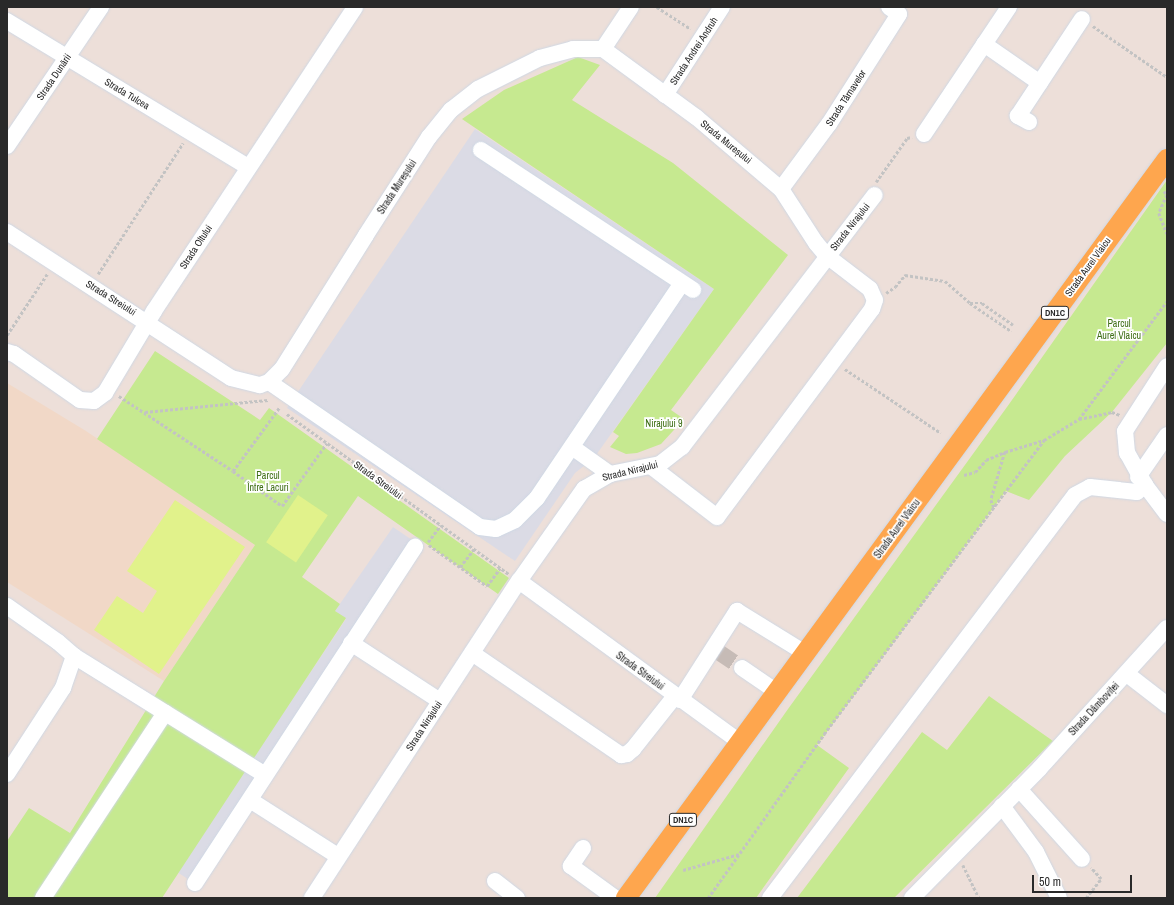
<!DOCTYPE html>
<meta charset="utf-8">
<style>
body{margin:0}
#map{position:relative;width:1174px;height:905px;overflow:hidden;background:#eddfd9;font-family:"Archivo Narrow",sans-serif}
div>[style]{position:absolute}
.industrial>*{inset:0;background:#dbdbe5}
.education>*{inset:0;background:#f1d8c7}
.green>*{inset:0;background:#c6e990}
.pitch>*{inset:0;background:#e1f28b;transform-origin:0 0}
.minor-tunnel>*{height:16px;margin-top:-8px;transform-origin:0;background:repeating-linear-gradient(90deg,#c6bbb6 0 16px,transparent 0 24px)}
.path>*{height:2.5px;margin-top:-1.25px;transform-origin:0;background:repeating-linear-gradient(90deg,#c3c3c3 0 3px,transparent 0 5px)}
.roads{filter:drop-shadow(0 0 1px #cfd8e4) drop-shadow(0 0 1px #cfd8e4)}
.minor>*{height:16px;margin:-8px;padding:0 8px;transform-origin:8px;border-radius:8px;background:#fff}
.major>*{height:20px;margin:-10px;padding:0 10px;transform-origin:10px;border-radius:10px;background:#fea64e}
span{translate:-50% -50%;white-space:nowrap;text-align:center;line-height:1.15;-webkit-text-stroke:3.5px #fff;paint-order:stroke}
.shield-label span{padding:1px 3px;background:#fff;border:1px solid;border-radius:3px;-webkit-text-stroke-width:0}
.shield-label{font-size:9px;color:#292929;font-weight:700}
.street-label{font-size:10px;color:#292929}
.park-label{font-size:10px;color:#3d6d13}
.frame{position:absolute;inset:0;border:8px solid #292929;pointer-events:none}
.scale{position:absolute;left:1032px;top:875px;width:100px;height:18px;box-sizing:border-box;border:2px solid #292929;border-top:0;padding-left:5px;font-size:12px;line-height:14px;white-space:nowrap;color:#292929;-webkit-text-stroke:3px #fff;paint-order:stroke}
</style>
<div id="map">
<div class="industrial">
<i style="clip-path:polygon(475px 129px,714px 289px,594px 458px,575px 473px,515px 561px,287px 408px)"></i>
<i style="clip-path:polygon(393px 527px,415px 542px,191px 881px,177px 872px,346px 619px,335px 611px)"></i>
</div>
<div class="education">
<i style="clip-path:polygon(7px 383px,86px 431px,255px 545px,164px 681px,7px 582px)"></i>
</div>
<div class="green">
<i style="clip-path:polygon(578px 57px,600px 65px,572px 100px,673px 163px,788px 255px,671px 410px,684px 419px,661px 444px,637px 453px,626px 454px,610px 447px,619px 436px,613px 432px,714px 289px,462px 119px,504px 90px)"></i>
<i style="clip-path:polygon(1167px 180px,1167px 343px,1112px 412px,1065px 456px,1029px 500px,1006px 491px,817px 745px,849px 768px,756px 898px,655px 898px,788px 709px,1007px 407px)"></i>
<i style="clip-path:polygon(155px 351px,260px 420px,269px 408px,509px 578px,498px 594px,358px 496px,302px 577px,340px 604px,335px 611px,346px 618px,162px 898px,7px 898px,7px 841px,29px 808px,70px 833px,164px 681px,255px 545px,97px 439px)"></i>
<i style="clip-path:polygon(989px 696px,1053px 741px,894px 898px,797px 898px,922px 732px,947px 750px)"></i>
</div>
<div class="pitch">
<i style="left:298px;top:495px;width:36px;height:57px;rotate:34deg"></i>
<i style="clip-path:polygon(175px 500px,245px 547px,159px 674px,94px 630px,117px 596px,143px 613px,157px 591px,127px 571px)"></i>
</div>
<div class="minor-tunnel">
<i style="left:720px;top:653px;width:27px;rotate:34deg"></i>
</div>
<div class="path">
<i style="left:657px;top:7px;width:40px;rotate:32.9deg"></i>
<i style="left:1093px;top:26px;width:90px;rotate:34.6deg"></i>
<i style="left:876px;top:182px;width:54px;rotate:-54.8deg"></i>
<i style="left:907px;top:138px;width:5px;rotate:-11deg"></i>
<i style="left:1164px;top:191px;width:5px;rotate:53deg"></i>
<i style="left:1167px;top:195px;width:20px;rotate:114deg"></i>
<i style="left:1159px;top:213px;width:22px;rotate:69deg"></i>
<i style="left:98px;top:274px;width:156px;rotate:-57deg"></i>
<i style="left:886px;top:293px;width:11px;rotate:-34deg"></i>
<i style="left:895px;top:287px;width:16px;rotate:-50deg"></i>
<i style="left:905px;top:275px;width:40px;rotate:8.5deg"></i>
<i style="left:945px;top:281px;width:33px;rotate:41deg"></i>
<i style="left:970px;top:303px;width:50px;rotate:34.3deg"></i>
<i style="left:970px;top:303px;width:12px"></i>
<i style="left:982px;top:303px;width:38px;rotate:35deg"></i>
<i style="left:7px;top:335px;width:73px;rotate:-56.7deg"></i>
<i style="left:845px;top:369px;width:115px;rotate:33.7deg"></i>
<i style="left:119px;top:396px;width:136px;rotate:33.3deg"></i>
<i style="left:233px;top:471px;width:78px;rotate:-53.9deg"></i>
<i style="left:145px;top:412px;width:124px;rotate:-5.6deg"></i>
<i style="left:287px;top:414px;width:274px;rotate:35.8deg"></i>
<i style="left:1079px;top:419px;width:147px;rotate:-53.3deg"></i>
<i style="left:1005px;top:452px;width:41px;rotate:-17.1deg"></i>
<i style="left:1044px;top:440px;width:41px;rotate:-31deg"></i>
<i style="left:1079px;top:419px;width:34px;rotate:-12deg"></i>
<i style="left:1112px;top:412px;width:9px;rotate:21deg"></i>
<i style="left:233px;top:471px;width:60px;rotate:35.5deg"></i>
<i style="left:282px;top:506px;width:77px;rotate:-54.5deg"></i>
<i style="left:964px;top:475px;width:11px;rotate:-15deg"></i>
<i style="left:975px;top:472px;width:16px;rotate:-47deg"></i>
<i style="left:986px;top:460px;width:21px;rotate:-23deg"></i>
<i style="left:1005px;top:452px;width:50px;rotate:106.3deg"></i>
<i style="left:991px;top:500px;width:8px;rotate:67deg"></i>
<i style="left:428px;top:542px;width:21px;rotate:-53deg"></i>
<i style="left:429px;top:545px;width:71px;rotate:35.3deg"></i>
<i style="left:487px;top:586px;width:22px;rotate:-54deg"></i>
<i style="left:460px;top:567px;width:23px;rotate:-52deg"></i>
<i style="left:963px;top:865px;width:37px;rotate:64deg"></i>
<i style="left:683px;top:870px;width:58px;rotate:-15.9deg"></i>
<i style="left:708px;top:898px;width:201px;rotate:-54.7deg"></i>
<i style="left:824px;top:734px;width:367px;rotate:-53.2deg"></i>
<i style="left:1086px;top:898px;width:24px;rotate:-52deg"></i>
<i style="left:1101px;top:879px;width:15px;rotate:-132deg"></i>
</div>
<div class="roads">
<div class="minor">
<i style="left:7px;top:21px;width:282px;rotate:31.2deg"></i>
<i style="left:984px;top:44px;width:68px;rotate:34.9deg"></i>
<i style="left:603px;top:49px;width:50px;rotate:-56.3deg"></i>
<i style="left:665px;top:95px;width:105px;rotate:-57.1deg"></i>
<i style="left:1029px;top:122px;width:13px;rotate:-151deg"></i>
<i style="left:1018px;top:116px;width:116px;rotate:-56.6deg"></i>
<i style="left:924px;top:134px;width:153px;rotate:-56.2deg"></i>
<i style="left:7px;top:146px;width:168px;rotate:-55.9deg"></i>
<i style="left:481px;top:150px;width:254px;rotate:33.4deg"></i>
<i style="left:781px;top:189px;width:81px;rotate:-53.6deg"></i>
<i style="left:829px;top:124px;width:130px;rotate:-57.5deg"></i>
<i style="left:899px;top:14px;width:12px;rotate:-145deg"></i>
<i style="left:7px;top:232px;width:267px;rotate:33.1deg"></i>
<i style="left:231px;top:378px;width:30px;rotate:14deg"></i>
<i style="left:260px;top:385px;width:9px;rotate:-18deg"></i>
<i style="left:269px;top:382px;width:18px;rotate:-45deg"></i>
<i style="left:282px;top:369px;width:158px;rotate:-57.9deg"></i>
<i style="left:366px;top:235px;width:117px;rotate:-57.3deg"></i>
<i style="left:429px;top:137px;width:35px;rotate:-51deg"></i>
<i style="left:451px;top:110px;width:34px;rotate:-38deg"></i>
<i style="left:478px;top:89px;width:69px;rotate:-26.6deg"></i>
<i style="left:540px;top:58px;width:34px;rotate:-15deg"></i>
<i style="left:573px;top:49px;width:30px"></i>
<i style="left:603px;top:49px;width:115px;rotate:36.2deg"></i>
<i style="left:696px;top:117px;width:111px;rotate:40.3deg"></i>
<i style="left:781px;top:189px;width:64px;rotate:57.1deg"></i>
<i style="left:816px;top:243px;width:17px;rotate:50deg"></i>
<i style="left:827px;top:256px;width:54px;rotate:37.5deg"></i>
<i style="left:870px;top:289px;width:12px;rotate:66deg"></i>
<i style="left:875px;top:300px;width:9px;rotate:108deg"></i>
<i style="left:872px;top:309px;width:259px;rotate:126.7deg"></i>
<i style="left:717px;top:517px;width:82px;rotate:-142.4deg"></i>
<i style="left:7px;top:352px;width:7px;rotate:16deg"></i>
<i style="left:14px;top:354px;width:80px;rotate:34.9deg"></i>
<i style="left:80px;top:400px;width:14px;rotate:4deg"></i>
<i style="left:94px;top:401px;width:14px;rotate:-36deg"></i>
<i style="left:105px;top:393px;width:96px;rotate:-59.1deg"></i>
<i style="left:154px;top:311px;width:364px;rotate:-56.5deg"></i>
<i style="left:269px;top:382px;width:256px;rotate:34.5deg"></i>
<i style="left:480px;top:527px;width:16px;rotate:7deg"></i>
<i style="left:496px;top:529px;width:21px;rotate:-25deg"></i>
<i style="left:515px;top:520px;width:31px;rotate:-45deg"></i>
<i style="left:537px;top:498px;width:259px;rotate:-56deg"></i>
<i style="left:572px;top:447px;width:47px;rotate:35.4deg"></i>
<i style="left:1138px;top:477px;width:51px;rotate:-55.4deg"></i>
<i style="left:1145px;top:485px;width:37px;rotate:-119deg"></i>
<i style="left:1127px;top:453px;width:22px;rotate:-95deg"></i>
<i style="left:1125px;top:431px;width:77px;rotate:-57.1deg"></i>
<i style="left:519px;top:581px;width:273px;rotate:36.1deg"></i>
<i style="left:7px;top:606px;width:62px;rotate:35.2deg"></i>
<i style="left:58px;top:642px;width:21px;rotate:41deg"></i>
<i style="left:74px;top:656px;width:225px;rotate:31.9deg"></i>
<i style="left:351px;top:643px;width:106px;rotate:33.1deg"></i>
<i style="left:472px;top:653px;width:181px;rotate:34.4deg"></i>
<i style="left:621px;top:755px;width:6px;rotate:-9deg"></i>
<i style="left:627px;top:754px;width:8px;rotate:-40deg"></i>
<i style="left:633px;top:749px;width:68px;rotate:-51.6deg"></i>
<i style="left:742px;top:668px;width:42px;rotate:34.4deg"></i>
<i style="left:1127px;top:674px;width:51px;rotate:37.8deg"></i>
<i style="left:680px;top:700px;width:106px;rotate:-57.4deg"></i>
<i style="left:737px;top:611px;width:80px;rotate:31.7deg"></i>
<i style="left:7px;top:774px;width:103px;rotate:-56.9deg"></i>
<i style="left:63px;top:688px;width:34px;rotate:-71deg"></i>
<i style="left:1019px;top:789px;width:94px;rotate:48deg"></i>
<i style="left:250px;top:800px;width:104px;rotate:32.5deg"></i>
<i style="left:1002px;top:806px;width:57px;rotate:53.5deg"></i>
<i style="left:1036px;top:852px;width:51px;rotate:63.4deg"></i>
<i style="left:583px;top:848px;width:22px;rotate:124deg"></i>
<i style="left:571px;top:866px;width:54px;rotate:36deg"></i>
<i style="left:495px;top:881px;width:28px;rotate:38deg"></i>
<i style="left:195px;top:883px;width:402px;rotate:-56.8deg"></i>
<i style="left:43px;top:898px;width:222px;rotate:-56.6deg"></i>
<i style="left:312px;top:898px;width:379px;rotate:-56.9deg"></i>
<i style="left:519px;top:581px;width:113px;rotate:-54.8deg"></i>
<i style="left:584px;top:489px;width:30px;rotate:-30deg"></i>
<i style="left:610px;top:474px;width:51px;rotate:-11.3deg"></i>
<i style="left:660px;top:464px;width:28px;rotate:-38deg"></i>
<i style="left:682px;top:447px;width:317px;rotate:-52.6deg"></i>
<i style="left:770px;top:898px;width:505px;rotate:-52.88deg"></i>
<i style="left:1075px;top:495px;width:17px;rotate:-28deg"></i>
<i style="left:1090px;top:487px;width:47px;rotate:6.1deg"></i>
<i style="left:1137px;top:492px;width:11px;rotate:-41deg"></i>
<i style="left:1145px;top:485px;width:36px;rotate:53deg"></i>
<i style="left:912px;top:898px;width:182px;rotate:-45.4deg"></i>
<i style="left:1040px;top:768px;width:189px;rotate:-47.8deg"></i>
</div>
<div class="major">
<i style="left:626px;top:898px;width:916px;rotate:-53.79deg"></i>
</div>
</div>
<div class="shield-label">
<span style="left:1055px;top:313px">DN1C</span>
<span style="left:683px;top:820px">DN1C</span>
</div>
<div class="street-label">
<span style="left:694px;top:51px;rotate:-57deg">Strada Andrei Andruh</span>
<span style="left:54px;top:77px;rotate:-56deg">Strada Dunării</span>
<span style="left:127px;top:94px;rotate:31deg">Strada Tulcea</span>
<span style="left:846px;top:98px;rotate:-57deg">Strada Târnavelor</span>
<span style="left:726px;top:142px;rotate:39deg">Strada Mureșului</span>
<span style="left:397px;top:187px;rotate:-57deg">Strada Mureșului</span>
<span style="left:850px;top:227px;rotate:-52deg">Strada Nirajului</span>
<span style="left:196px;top:247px;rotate:-57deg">Strada Oltului</span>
<span style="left:1088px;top:267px;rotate:-54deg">Strada Aurel Vlaicu</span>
<span style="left:111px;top:298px;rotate:32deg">Strada Streiului</span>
<span style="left:630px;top:471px;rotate:-14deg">Strada Nirajului</span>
<span style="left:378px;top:480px;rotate:36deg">Strada Streiului</span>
<span style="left:897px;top:529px;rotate:-54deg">Strada Aurel Vlaicu</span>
<span style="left:640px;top:671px;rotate:36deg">Strada Streiului</span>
<span style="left:1094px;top:709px;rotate:-47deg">Strada Dâmboviței</span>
<span style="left:424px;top:726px;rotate:-57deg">Strada Nirajului</span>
</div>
<div class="park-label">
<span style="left:1119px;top:329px">Parcul<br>Aurel Vlaicu</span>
<span style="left:664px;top:424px">Nirajului 9</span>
<span style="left:268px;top:481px">Parcul<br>Între Lacuri</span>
</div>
<div class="frame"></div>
<div class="scale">50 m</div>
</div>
